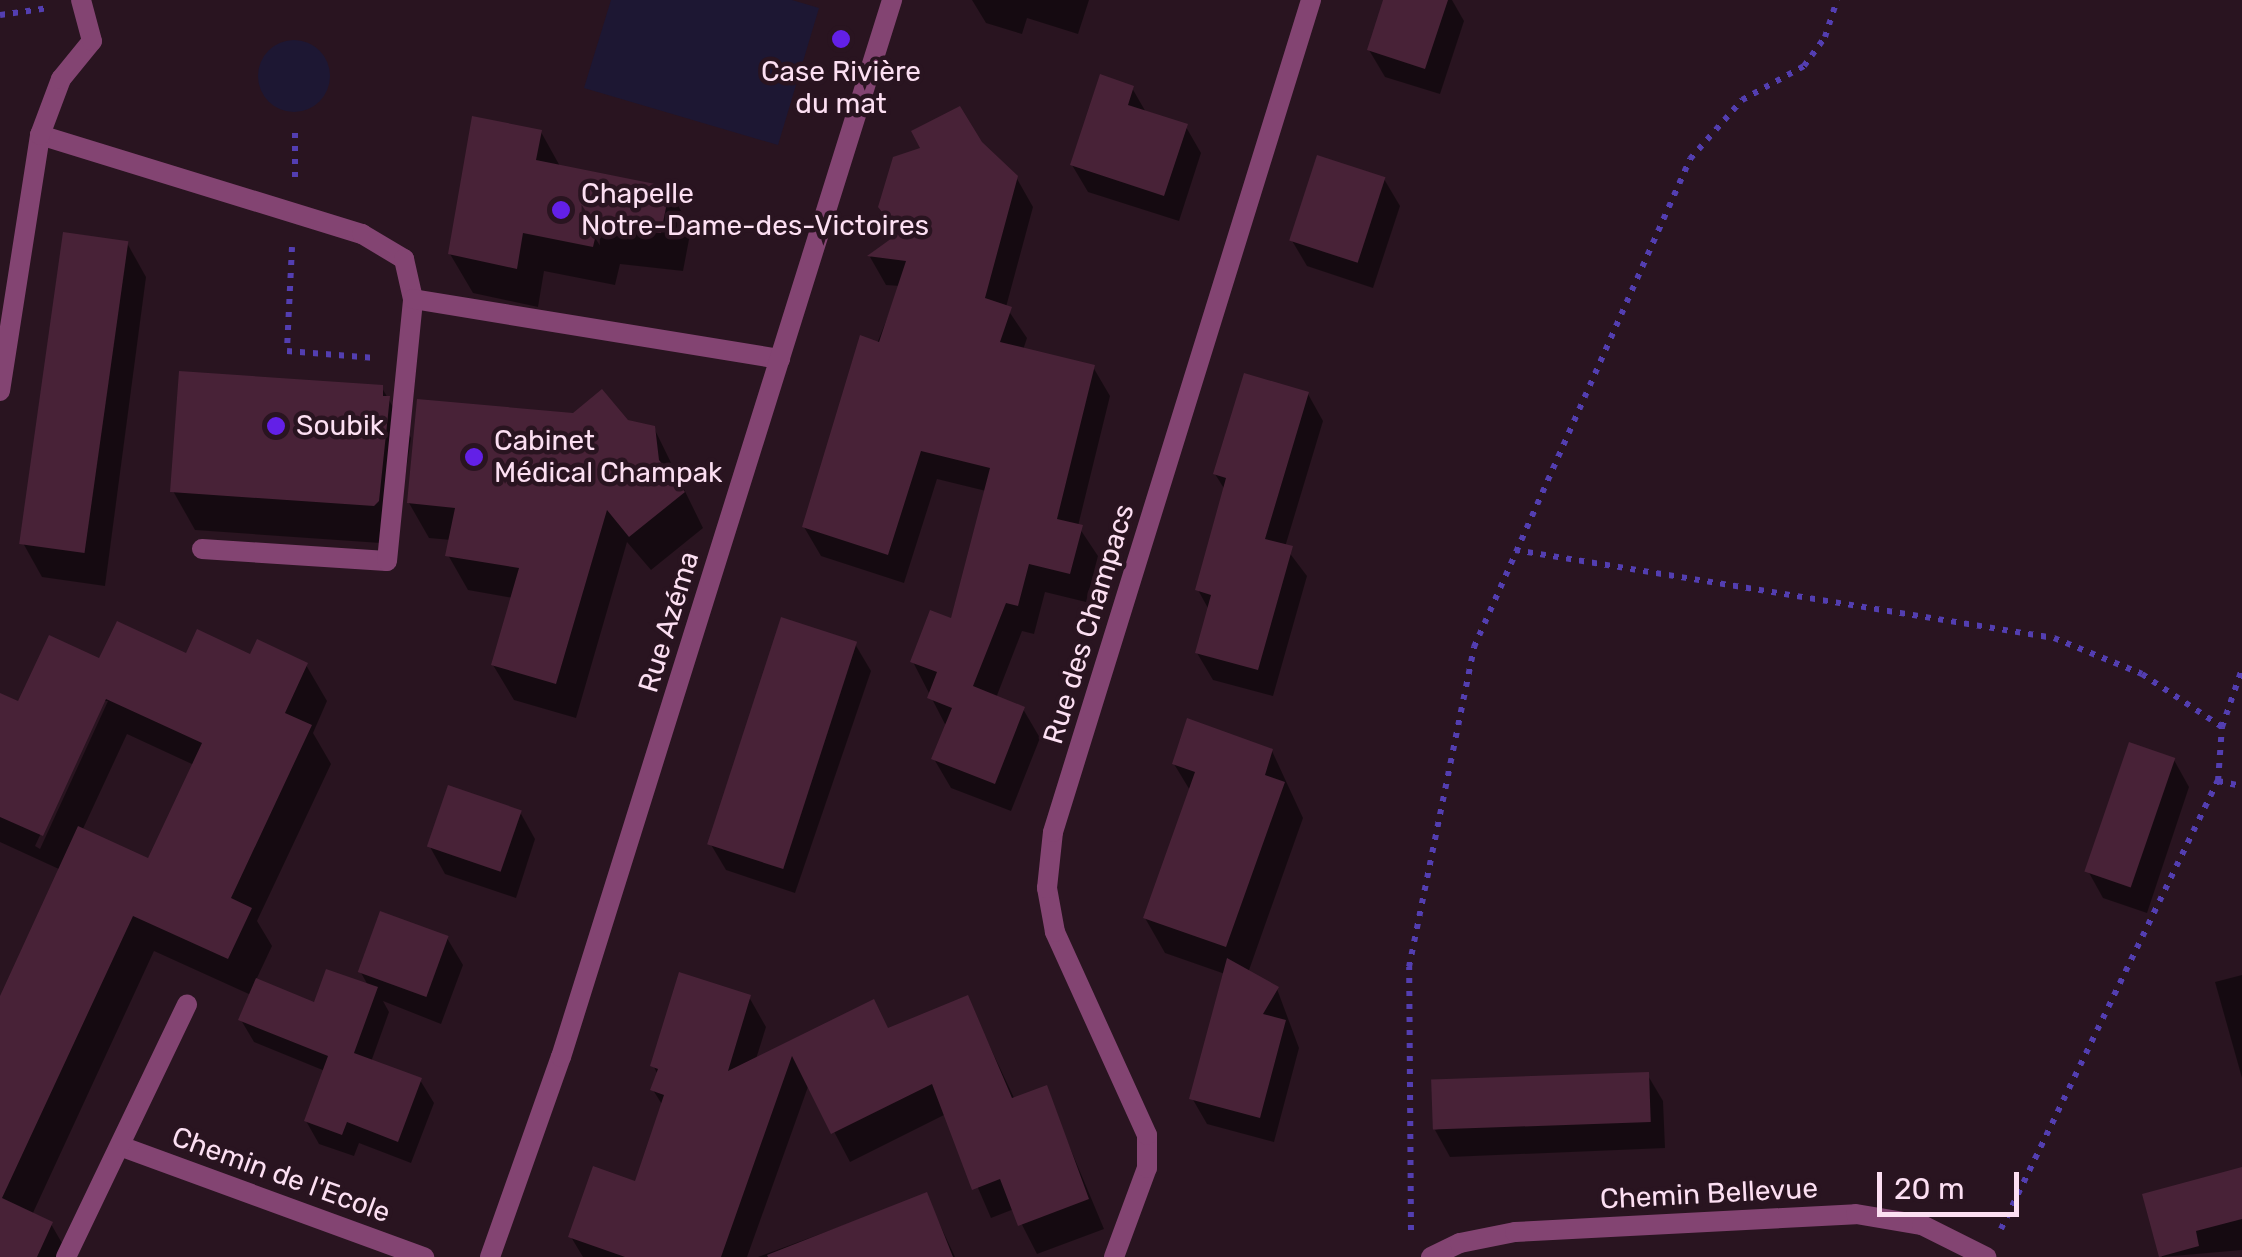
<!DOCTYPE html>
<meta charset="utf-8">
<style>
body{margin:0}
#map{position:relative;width:2242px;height:1257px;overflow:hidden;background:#291420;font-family:Rubik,sans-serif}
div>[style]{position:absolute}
.green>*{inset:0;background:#1d1733}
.round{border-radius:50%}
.shadow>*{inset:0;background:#0007}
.building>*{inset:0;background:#482237;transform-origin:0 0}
.path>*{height:6px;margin-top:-3px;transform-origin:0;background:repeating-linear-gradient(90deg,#533eb1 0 5px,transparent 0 13px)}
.lane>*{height:20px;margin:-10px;padding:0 10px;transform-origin:10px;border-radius:10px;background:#834472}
.street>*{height:20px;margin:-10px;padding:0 10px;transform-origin:10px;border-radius:10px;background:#834472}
.dots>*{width:28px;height:28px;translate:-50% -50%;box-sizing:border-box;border:5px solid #291420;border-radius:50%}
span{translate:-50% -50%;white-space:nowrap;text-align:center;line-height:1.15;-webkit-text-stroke:9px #291420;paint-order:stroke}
.poi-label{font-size:28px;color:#fcdff2}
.left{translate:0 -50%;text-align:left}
.street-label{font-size:28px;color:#fcdff2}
.scale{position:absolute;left:1877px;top:1172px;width:142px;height:45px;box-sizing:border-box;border:5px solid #fcdff2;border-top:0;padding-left:12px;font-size:30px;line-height:35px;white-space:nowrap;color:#fcdff2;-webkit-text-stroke:8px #291420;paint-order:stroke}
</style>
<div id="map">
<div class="green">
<i style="clip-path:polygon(611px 0,792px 0,819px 8px,778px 145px,584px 88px)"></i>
<i class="round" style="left:258px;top:40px;width:72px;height:72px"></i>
</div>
<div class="shadow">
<i style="clip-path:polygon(972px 0,1089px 0,1078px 34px,1027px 18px,1022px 34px,986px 23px)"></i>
<i style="clip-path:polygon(1386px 0,1452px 0,1464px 21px,1440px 94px,1385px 77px,1369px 50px)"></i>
<i style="clip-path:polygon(1132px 88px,1147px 114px,1186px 127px,1201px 153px,1179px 221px,1088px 192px,1072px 165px)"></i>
<i style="clip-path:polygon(541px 132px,561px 168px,669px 189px,691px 229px,683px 271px,620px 264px,615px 285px,544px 271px,538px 307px,473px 293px,450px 254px)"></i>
<i style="clip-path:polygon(980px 144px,1016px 177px,1033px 207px,1006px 307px,1027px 338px,1023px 350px,1093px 367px,1110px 396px,1078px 526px,1098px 556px,1086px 602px,1045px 592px,1034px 634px,1022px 631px,996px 698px,1023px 709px,1040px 738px,1011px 811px,951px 788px,934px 759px,947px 728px,913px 662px,953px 622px,986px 491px,937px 479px,904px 583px,821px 556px,804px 527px,900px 286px,886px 285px,870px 257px,899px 237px,881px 207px)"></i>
<i style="clip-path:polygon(1384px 179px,1400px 206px,1373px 288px,1307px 266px,1291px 239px)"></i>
<i style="clip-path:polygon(127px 243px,146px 277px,105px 586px,42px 577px,23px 543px)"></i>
<i style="clip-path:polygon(382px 388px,411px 438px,395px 544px,195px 530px,173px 491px)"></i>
<i style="clip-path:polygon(1308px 394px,1323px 421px,1285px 547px,1307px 576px,1273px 696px,1213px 680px,1197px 653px,1209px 610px,1198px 590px,1225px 490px,1215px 474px)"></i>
<i style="clip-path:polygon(626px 423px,654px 428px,703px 528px,651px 570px,627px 542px,576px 718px,514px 700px,493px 665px,513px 598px,468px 590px,448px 555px,451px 540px,429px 538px,409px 503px)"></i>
<i style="clip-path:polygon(855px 644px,871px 671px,795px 893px,726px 870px,710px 843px)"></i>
<i style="clip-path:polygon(evenodd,187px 656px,306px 665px,327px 701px,313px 733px,331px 764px,257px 921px,272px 946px,256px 980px,316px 1006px,369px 987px,360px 971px,447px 938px,463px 965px,441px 1024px,383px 1001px,389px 1012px,371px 1062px,420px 1080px,434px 1103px,411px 1163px,359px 1143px,354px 1156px,319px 1144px,306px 1121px,325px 1071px,254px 1042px,241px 1020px,251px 995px,154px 951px,32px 1215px,51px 1224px,70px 1257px,0 1257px,0 1002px,61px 870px,0 842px,0 696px,19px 705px,187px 656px,103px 701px,108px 701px,40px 849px,35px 846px,103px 701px,187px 656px,127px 734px,194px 765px,149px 862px,82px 831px,127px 734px)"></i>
<i style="clip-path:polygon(1272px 751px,1303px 818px,1248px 973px,1277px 989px,1299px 1048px,1274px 1142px,1207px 1124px,1192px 1098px,1225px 974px,1165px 953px,1145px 918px,1191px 792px,1174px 764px)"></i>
<i style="clip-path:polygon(2174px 760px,2189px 787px,2147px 913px,2103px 898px,2088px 871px)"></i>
<i style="clip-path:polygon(520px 812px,535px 839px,516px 898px,445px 874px,430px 847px)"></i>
<i style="clip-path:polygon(2242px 975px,2242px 1078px,2215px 982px)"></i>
<i style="clip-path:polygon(749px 997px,766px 1027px,756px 1059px,889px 1031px,967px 998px,1015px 1100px,1045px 1088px,1104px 1229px,1037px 1254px,1014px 1209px,991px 1218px,946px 1114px,850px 1162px,809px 1084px,747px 1257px,583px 1257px,571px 1237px,636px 1184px,663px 1106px,653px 1090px,658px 1075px,653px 1065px)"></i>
<i style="clip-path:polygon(1647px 1074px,1663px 1101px,1665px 1148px,1450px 1157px,1435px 1130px)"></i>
<i style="clip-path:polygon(2242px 1170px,2242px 1250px,2162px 1257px,2145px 1196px)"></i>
<i style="clip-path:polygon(926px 1195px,955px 1257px,758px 1257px)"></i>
</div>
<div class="building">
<i style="clip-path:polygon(1383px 0,1448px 0,1425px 69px,1367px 50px)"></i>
<i style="clip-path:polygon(1100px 74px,1134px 86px,1128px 105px,1188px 124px,1164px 196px,1070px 165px)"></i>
<i style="clip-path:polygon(960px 106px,982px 142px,1018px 176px,985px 298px,1012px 307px,1000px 342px,1095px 365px,1057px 519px,1083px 525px,1070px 574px,1029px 564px,1018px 606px,1006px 603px,973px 686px,1025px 707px,995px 784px,931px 759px,952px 708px,927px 698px,937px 672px,910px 662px,930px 610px,951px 618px,990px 468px,921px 451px,888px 555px,802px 527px,860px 335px,879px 342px,906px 261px,867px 256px,899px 233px,878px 207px,893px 157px,920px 148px,911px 131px)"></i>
<i style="clip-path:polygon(472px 116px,542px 130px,536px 160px,670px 187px,661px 233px,598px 226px,593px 247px,523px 233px,517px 269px,448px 254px)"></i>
<i style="left:1317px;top:155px;width:72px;height:90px;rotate:18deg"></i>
<i style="left:63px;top:232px;width:66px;height:315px;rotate:8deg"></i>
<i style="clip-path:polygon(179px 371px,383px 385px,383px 396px,390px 396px,379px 501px,374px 506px,170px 492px)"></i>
<i style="clip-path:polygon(1244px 373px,1309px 392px,1265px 539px,1293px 546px,1258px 670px,1195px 653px,1211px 595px,1195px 590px,1226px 478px,1213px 474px)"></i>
<i style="clip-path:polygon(602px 389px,628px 420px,655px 426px,659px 460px,685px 492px,629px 537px,607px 510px,556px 684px,491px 665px,519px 568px,445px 556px,455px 508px,407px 503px,417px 399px,573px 413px)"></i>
<i style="left:781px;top:617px;width:80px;height:239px;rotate:18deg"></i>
<i style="clip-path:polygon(117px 621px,186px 653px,197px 629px,250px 654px,257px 639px,308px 663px,285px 713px,312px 725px,231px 898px,252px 908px,228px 959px,133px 916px,2px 1198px,53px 1222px,37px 1257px,0 1257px,0 996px,78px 826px,148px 858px,202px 743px,106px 699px,43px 836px,0 817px,0 693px,18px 701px,49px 635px,99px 658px)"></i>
<i style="clip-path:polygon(1187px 718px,1273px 749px,1265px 775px,1285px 782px,1226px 947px,1143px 918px,1195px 772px,1172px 764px)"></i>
<i style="left:2129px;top:742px;width:49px;height:137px;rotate:19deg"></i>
<i style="left:448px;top:785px;width:78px;height:65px;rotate:19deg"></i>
<i style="left:380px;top:911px;width:73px;height:65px;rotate:20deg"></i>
<i style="clip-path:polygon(1227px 958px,1279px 987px,1263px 1014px,1286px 1020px,1260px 1118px,1189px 1099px)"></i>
<i style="clip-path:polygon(326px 969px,378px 987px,354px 1053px,422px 1078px,398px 1142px,347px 1122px,342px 1135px,304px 1121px,328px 1056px,238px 1020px,256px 978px,314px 1002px)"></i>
<i style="clip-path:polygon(679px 972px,751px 995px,728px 1071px,874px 999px,888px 1028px,968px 995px,1012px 1098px,1047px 1085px,1089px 1199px,1018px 1226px,1000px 1179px,972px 1190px,932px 1084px,831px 1134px,792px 1056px,721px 1257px,625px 1257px,568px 1237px,593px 1166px,635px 1181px,664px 1095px,650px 1090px,658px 1069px,650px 1066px)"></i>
<i style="left:1649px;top:1072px;width:50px;height:218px;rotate:88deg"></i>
<i style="clip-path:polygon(2242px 1167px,2242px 1219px,2196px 1231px,2199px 1246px,2159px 1257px,2142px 1194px)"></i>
<i style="clip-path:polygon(927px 1192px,953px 1257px,768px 1257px,767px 1255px)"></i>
</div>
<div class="path">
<i style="left:0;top:15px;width:49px;rotate:-8.3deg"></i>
<i style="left:295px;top:133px;width:46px;rotate:90deg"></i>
<i style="left:292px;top:247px;width:104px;rotate:92.8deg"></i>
<i style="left:287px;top:351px;width:88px;rotate:4.5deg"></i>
<i style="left:1515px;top:550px;width:546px;rotate:9.27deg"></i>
<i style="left:2054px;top:638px;width:95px;rotate:22.2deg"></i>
<i style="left:2142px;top:674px;width:96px;rotate:33.5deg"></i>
<i style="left:2218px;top:781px;width:25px;rotate:12deg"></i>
<i style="left:2001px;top:1229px;width:498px;rotate:-64.2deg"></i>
<i style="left:2218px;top:781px;width:54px;rotate:-85.8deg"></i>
<i style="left:2222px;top:727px;width:61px;rotate:-71deg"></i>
<i style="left:1411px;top:1230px;width:263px;rotate:-90.4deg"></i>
<i style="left:1409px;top:967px;width:327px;rotate:-78.5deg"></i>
<i style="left:1474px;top:647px;width:534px;rotate:-66.12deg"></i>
<i style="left:1690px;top:159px;width:79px;rotate:-48.6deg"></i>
<i style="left:1742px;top:100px;width:71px;rotate:-28.7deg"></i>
<i style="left:1804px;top:66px;width:36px;rotate:-54deg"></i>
<i style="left:1825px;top:37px;width:39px;rotate:-72deg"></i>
</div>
<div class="lane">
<i style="left:40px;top:135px;width:337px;rotate:17.1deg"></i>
<i style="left:362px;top:234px;width:49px;rotate:30.8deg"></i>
<i style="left:404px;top:259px;width:41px;rotate:77.3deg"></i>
<i style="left:202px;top:549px;width:185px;rotate:3.7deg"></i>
<i style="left:387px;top:561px;width:263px;rotate:-84.3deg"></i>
<i style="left:413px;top:299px;width:372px;rotate:9.3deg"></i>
<i style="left:120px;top:1146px;width:324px;rotate:20.1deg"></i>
<i style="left:66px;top:1257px;width:280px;rotate:-64.4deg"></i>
</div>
<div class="street">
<i style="left:0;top:391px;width:259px;rotate:-81.1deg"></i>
<i style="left:40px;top:135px;width:60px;rotate:-69.4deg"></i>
<i style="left:61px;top:79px;width:49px;rotate:-50.8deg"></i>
<i style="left:92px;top:41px;width:42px;rotate:-105deg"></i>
<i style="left:490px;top:1257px;width:212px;rotate:-70.5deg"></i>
<i style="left:561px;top:1057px;width:1108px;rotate:-72.61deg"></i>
<i style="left:1114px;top:1257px;width:95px;rotate:-69.7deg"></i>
<i style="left:1147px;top:1168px;width:33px;rotate:-90deg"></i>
<i style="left:1147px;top:1135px;width:223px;rotate:-114.4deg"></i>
<i style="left:1055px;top:932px;width:45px;rotate:-100.3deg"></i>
<i style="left:1047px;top:888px;width:56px;rotate:-83.9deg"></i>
<i style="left:1053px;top:832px;width:871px;rotate:-72.77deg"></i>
<i style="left:1431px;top:1257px;width:32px;rotate:-26deg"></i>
<i style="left:1460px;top:1243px;width:56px;rotate:-11.3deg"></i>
<i style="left:1515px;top:1232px;width:341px;rotate:-3deg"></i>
<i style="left:1856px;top:1214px;width:67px;rotate:9.5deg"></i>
<i style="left:1922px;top:1225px;width:72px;rotate:26.6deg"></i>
</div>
<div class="dots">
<i style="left:841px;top:39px;background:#6320e7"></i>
<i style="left:561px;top:210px;background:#6320e7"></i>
<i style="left:276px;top:426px;background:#6320e7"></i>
<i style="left:474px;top:457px;background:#6320e7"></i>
</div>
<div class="poi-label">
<span style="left:841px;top:88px">Case Rivière<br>du mat</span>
<span class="left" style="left:581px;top:210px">Chapelle<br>Notre-Dame-des-Victoires</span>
<span class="left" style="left:296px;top:426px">Soubik</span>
<span class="left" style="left:494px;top:457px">Cabinet<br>Médical Champak</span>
</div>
<div class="street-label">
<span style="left:669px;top:622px;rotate:-73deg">Rue Azéma</span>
<span style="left:1089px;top:624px;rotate:-73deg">Rue des Champacs</span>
<span style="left:281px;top:1175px;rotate:20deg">Chemin de l'Ecole</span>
<span style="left:1709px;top:1194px;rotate:-3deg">Chemin Bellevue</span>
</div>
<div class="scale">20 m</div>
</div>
